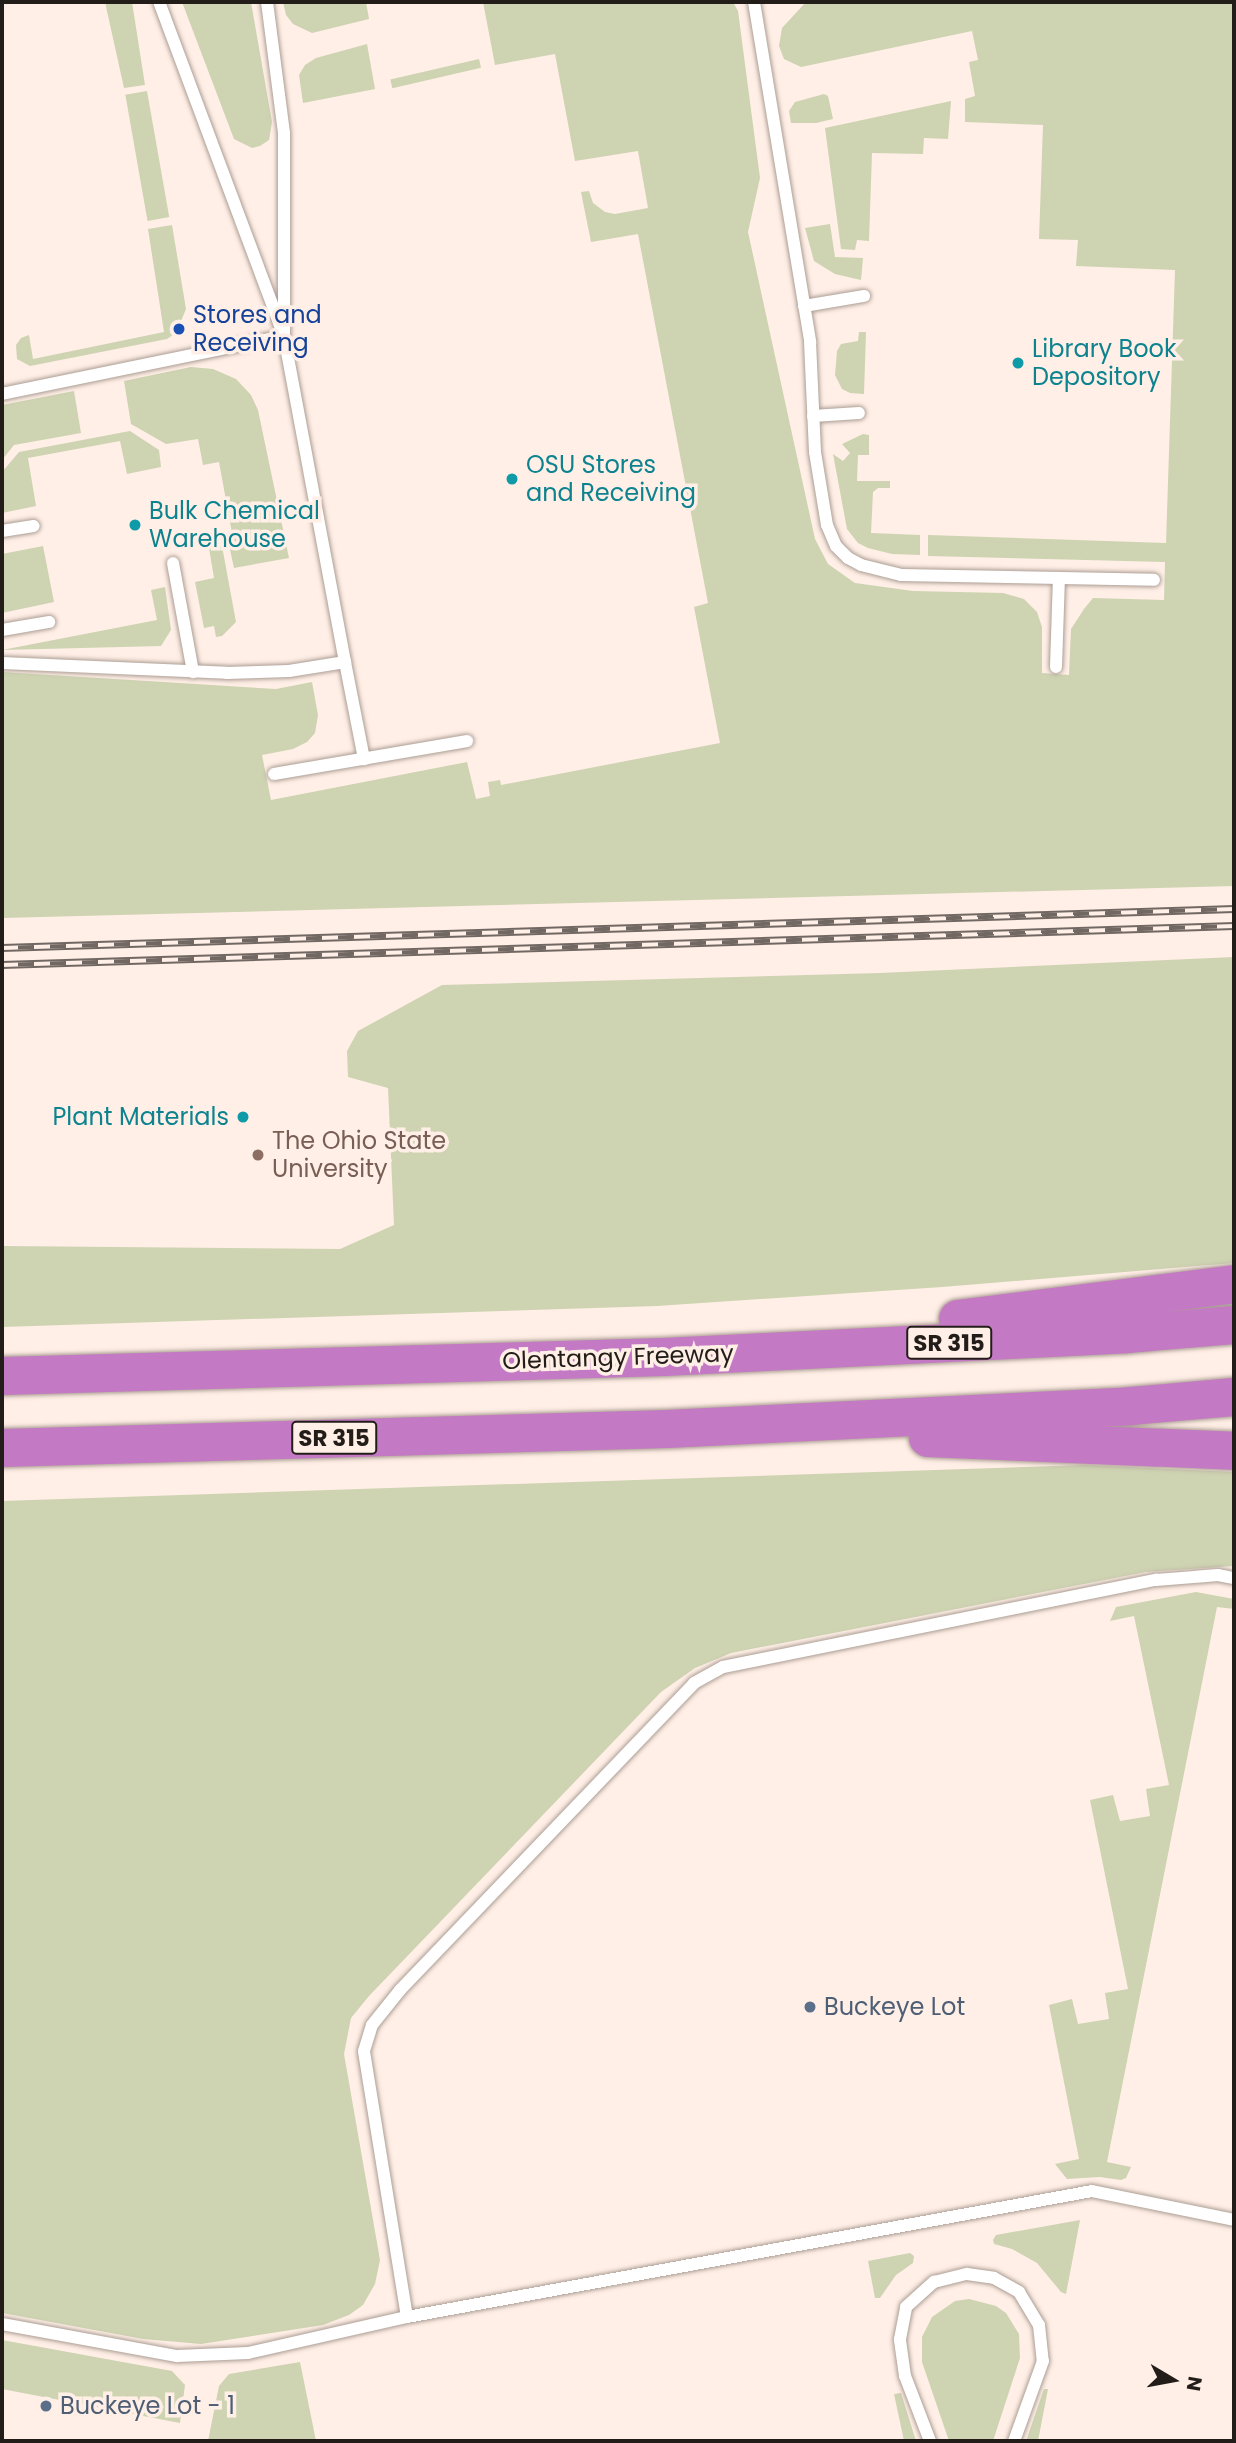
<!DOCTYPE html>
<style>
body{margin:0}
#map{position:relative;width:1236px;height:2443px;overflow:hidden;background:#ffefe6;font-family:Poppins,sans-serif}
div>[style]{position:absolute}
.green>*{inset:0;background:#ced3b2;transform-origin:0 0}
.roads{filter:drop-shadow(0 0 2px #ac9e95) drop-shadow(0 0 2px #ac9e95)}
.service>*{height:12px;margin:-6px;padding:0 6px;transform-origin:6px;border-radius:6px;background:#fff}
.motorway>*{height:38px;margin:-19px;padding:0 19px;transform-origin:19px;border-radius:19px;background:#c479c4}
.rail>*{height:8px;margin-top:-4px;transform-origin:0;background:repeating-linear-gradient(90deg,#ffefe6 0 16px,#726863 0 32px);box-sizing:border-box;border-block:2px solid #726863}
.dots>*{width:19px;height:19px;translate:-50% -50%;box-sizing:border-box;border:4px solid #ffefe6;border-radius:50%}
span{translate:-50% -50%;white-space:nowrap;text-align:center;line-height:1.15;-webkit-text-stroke:7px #ffefe6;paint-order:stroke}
.shield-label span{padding:2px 5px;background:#ffefe6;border:2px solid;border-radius:5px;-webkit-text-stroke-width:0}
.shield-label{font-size:23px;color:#231d1a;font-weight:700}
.transit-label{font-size:24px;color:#164399}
.left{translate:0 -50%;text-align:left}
.culture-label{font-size:24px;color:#0d838f}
.right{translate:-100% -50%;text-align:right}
.education-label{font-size:24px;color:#785e54}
.street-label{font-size:24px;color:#231d1a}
.service-label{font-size:24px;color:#4e5e75}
.frame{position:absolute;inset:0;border:4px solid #231d1a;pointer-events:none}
.north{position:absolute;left:1138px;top:2345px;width:70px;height:70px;-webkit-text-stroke:5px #ffefe6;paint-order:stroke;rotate:100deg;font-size:19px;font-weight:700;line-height:28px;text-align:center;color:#231d1a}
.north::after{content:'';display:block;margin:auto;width:24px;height:32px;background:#231d1a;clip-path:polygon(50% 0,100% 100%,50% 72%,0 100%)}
</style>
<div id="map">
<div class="green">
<i style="clip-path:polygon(105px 2px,132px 2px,145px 85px,124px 88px)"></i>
<i style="clip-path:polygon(182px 2px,251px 2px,272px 122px,269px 140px,260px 146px,252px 148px,234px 139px)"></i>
<i style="clip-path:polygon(283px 2px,366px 2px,369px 19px,312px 33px,293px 24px,286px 15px)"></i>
<i style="clip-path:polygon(483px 2px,733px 2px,738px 11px,760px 178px,748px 232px,815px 539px,828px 564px,855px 583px,913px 591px,1003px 593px,1024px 599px,1037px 612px,1042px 627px,1042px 673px,1069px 675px,1071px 629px,1084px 609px,1093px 598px,1164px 600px,1165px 562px,928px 556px,928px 535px,1166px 543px,1175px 270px,1076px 266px,1078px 240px,1039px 239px,1043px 125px,965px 122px,965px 99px,975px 96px,969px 62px,978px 60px,972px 31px,801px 67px,784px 59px,779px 46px,782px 28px,806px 2px,1234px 2px,1234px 886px,2px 918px,2px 672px,276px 689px,312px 682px,318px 715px,315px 733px,307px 742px,293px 749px,262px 755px,271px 800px,467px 762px,476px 799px,490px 796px,488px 782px,500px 780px,501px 785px,720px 743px,694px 607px,708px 603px,638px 234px,591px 242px,581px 192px,589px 191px,593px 203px,605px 212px,615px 214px,648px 208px,638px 151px,575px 161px,555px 54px,495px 65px)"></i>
<i style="clip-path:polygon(367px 44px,375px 89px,303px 103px,299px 75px,305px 65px,316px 58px)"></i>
<i style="left:479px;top:59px;width:9px;height:91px;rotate:77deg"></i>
<i style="left:147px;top:91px;width:128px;height:22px;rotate:80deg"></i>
<i style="clip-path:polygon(824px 94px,828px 96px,833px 119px,816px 123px,791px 123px,789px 111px,795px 102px)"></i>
<i style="clip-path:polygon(951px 101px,948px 139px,924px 138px,923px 154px,872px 153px,869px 241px,857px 240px,855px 250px,841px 249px,825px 128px)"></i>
<i style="clip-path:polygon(830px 224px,835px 257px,863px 258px,861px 280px,835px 274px,814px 261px,805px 228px)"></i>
<i style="clip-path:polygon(172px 225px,186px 309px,176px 333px,167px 339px,30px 366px,17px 359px,16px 345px,21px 338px,29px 335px,33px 359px,164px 332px,148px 229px)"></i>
<i style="clip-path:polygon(859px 332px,866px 332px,864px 394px,850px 393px,842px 389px,835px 375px,837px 351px,841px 344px,858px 341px)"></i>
<i style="clip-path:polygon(191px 367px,213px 369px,236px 379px,251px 395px,258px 410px,289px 558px,234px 568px,229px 545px,234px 544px,219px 462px,203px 465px,198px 439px,166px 444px,131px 424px,124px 381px)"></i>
<i style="clip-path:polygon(74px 391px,81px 433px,14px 445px,2px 460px,2px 405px)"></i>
<i style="clip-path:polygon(130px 431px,159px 450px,161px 467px,127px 474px,120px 441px,28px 458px,36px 506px,2px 513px,2px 472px,19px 452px)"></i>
<i style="clip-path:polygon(863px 434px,869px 435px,869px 455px,858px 455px,857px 481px,890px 481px,890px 488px,878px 488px,873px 492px,871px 533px,920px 535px,920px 555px,892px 554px,868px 548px,858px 543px,847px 529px,833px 454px,843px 461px,850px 453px,842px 444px)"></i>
<i style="clip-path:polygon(43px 546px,54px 602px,2px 613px,2px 554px)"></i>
<i style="clip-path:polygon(222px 546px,236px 622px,222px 636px,216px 637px,214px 626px,204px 628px,195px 582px,214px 578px,209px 548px)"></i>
<i style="clip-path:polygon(165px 587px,171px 630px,161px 646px,2px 650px,157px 620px,151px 590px)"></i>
<i style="clip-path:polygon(1234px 957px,1234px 1263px,942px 1287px,657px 1306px,2px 1327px,2px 1246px,340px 1249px,394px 1225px,388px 1088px,348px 1077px,347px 1051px,358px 1031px,442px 985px,880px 973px)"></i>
<i style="clip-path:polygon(1085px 1465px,1234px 1472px,1234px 1566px,1146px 1572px,731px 1653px,695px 1668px,661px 1692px,369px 1996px,351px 2018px,344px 2054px,380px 2260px,375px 2284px,363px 2305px,349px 2315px,323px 2325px,201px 2344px,143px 2339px,2px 2313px,2px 1501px)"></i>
<i style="clip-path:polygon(1196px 1592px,1234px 1599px,1234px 1609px,1217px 1607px,1107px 2162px,1131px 2167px,1126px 2178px,1121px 2180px,1100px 2177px,1067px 2179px,1055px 2164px,1079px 2159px,1049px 2005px,1072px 1999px,1078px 2024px,1109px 2019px,1105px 1993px,1128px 1989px,1090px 1800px,1113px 1795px,1120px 1821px,1150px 1816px,1146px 1789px,1169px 1785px,1134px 1616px,1110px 1621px,1116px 1607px)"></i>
<i style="clip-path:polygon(1080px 2220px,1066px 2294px,1061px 2292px,1037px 2263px,1012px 2249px,994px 2244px,993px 2240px,996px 2235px)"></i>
<i style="clip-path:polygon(910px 2253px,914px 2256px,913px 2263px,896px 2275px,880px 2298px,875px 2298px,868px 2261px)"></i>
<i style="clip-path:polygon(969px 2299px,996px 2306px,1006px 2313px,1019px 2334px,1020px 2358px,993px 2441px,949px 2441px,922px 2362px,922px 2337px,932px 2317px,955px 2301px)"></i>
<i style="clip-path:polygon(2px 2340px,172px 2371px,185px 2385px,180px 2423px,2px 2389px)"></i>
<i style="clip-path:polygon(300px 2362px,316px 2441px,208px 2441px,219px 2386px,229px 2374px)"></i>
<i style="clip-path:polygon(1044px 2389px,1048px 2389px,1038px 2441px,1026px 2441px)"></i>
<i style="clip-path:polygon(901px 2393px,916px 2441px,904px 2441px,894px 2394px)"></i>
</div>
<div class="roads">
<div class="service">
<i style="left:754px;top:2px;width:345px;rotate:80.6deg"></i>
<i style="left:810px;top:342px;width:110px;rotate:87.4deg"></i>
<i style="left:815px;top:452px;width:74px;rotate:80.7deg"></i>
<i style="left:827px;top:525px;width:23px;rotate:67deg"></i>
<i style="left:836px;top:546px;width:17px;rotate:45deg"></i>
<i style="left:848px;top:558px;width:15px;rotate:28deg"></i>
<i style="left:861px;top:565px;width:41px;rotate:14deg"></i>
<i style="left:901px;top:575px;width:253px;rotate:1.1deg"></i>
<i style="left:804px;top:306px;width:61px;rotate:-9.5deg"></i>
<i style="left:2px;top:394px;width:288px;rotate:-11.6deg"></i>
<i style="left:284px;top:336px;width:357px;rotate:-110.5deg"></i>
<i style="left:813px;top:416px;width:46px;rotate:-3.7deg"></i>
<i style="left:2px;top:531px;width:32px;rotate:-9deg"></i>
<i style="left:173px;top:563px;width:111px;rotate:79.6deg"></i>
<i style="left:2px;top:630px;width:48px;rotate:-9.7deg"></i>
<i style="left:345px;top:662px;width:99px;rotate:78.9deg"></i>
<i style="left:2px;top:663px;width:225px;rotate:2.5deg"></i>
<i style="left:227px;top:673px;width:62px;rotate:-1.8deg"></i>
<i style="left:289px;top:671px;width:57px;rotate:-9.1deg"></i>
<i style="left:345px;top:662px;width:332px;rotate:-100.6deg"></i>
<i style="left:284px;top:336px;width:203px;rotate:-90deg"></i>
<i style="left:284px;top:133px;width:132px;rotate:-97.4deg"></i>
<i style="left:1056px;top:667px;width:89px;rotate:-88.1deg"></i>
<i style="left:274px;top:774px;width:196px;rotate:-9.7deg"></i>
<i style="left:407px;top:2317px;width:269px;rotate:-99.2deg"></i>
<i style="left:364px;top:2051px;width:27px;rotate:-73deg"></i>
<i style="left:372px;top:2025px;width:45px;rotate:-51.3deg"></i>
<i style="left:400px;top:1990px;width:425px;rotate:-46.2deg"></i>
<i style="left:694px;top:1683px;width:33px;rotate:-29deg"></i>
<i style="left:723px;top:1667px;width:442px;rotate:-11.4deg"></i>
<i style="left:1156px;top:1580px;width:62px;rotate:-4.6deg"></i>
<i style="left:1218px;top:1575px;width:16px;rotate:11deg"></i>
<i style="left:2px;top:2324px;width:178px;rotate:10.4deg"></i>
<i style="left:177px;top:2356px;width:71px;rotate:-2.4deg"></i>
<i style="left:248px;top:2353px;width:163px;rotate:-12.8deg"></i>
<i style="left:407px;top:2317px;width:696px;rotate:-10.42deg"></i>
<i style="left:1092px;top:2191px;width:145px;rotate:11.5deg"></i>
<i style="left:930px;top:2441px;width:70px;rotate:-111deg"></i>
<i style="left:905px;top:2376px;width:37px;rotate:-98deg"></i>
<i style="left:900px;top:2339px;width:33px;rotate:-79deg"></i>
<i style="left:906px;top:2307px;width:38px;rotate:-42deg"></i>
<i style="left:934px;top:2282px;width:34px;rotate:-14deg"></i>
<i style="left:967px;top:2274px;width:27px;rotate:8deg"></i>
<i style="left:994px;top:2278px;width:29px;rotate:29deg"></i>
<i style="left:1019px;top:2292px;width:39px;rotate:59deg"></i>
<i style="left:1039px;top:2325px;width:36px;rotate:84deg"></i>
<i style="left:1043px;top:2361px;width:85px;rotate:109.9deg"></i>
</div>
<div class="motorway">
<i style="left:958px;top:1319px;width:278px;rotate:-7.2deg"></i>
<i style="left:2px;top:1376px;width:662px;rotate:-1.64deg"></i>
<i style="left:664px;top:1357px;width:464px;rotate:-2.8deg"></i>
<i style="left:1127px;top:1334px;width:107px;rotate:-4.8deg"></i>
<i style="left:928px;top:1438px;width:306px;rotate:2.4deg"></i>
<i style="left:2px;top:1448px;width:665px;rotate:-1.64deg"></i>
<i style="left:667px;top:1429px;width:465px;rotate:-2.8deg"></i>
<i style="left:1131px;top:1406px;width:103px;rotate:-5deg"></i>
</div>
</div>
<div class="rail">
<i style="left:2px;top:948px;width:1233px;rotate:-1.81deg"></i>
<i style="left:2px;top:965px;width:1233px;rotate:-1.81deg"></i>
</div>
<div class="dots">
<i style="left:179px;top:329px;background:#1a4fb4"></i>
<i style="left:1018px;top:363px;background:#0f9aa8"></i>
<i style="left:512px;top:479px;background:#0f9aa8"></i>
<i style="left:135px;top:525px;background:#0f9aa8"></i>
<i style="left:243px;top:1117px;background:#0f9aa8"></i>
<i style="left:258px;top:1155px;background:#8d6e63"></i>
<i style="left:810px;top:2007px;background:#5c6f8a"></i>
<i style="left:46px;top:2406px;background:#5c6f8a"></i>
</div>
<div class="shield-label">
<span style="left:949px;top:1343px">SR 315</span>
<span style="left:334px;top:1438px">SR 315</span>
</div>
<div class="transit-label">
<span class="left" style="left:193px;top:329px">Stores and<br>Receiving</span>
</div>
<div class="culture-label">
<span class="left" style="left:1032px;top:363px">Library Book<br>Depository</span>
<span class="left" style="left:526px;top:479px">OSU Stores<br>and Receiving</span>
<span class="left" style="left:149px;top:525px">Bulk Chemical<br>Warehouse</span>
<span class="right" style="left:229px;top:1117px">Plant Materials</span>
</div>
<div class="education-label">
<span class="left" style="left:272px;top:1155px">The Ohio State<br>University</span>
</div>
<div class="street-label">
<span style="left:618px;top:1357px;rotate:-2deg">Olentangy Freeway</span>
</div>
<div class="service-label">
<span class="left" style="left:824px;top:2007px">Buckeye Lot</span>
<span class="left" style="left:60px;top:2406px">Buckeye Lot - 1</span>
</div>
<div class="frame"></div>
<div class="north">N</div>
</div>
